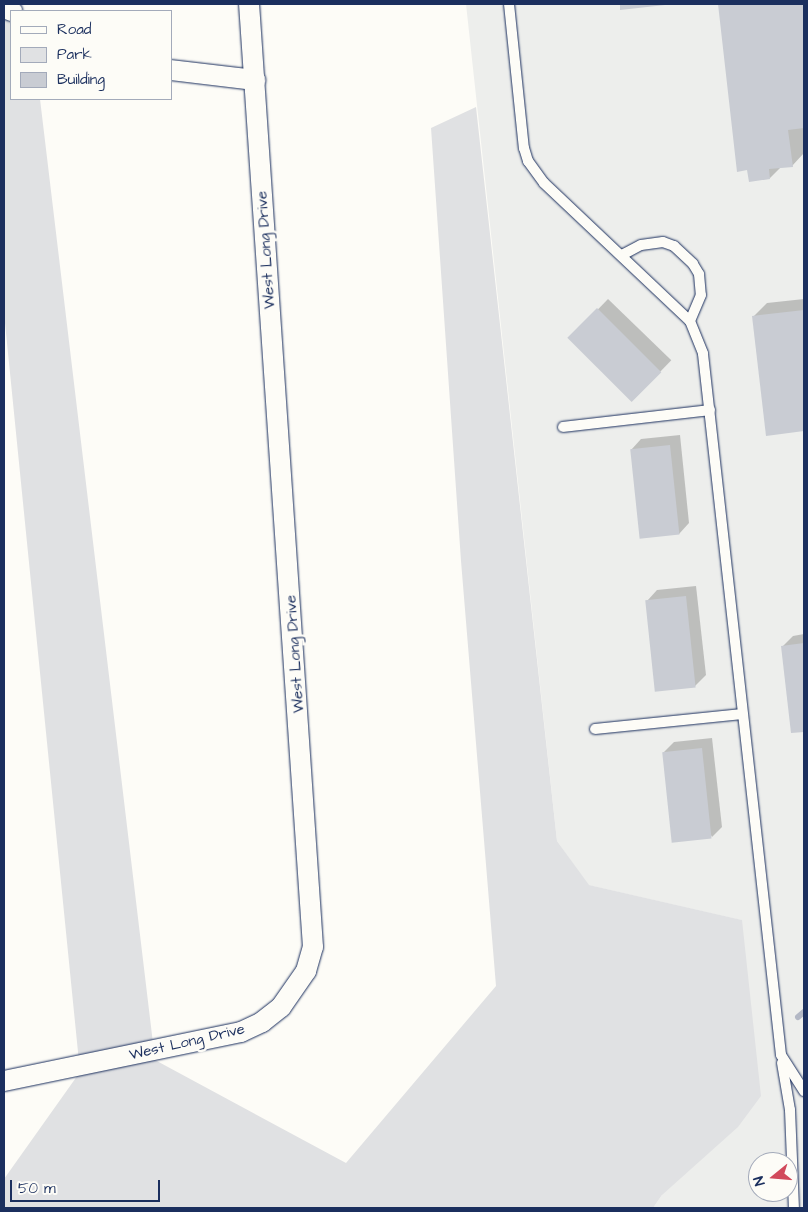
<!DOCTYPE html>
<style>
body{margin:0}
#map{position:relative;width:808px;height:1212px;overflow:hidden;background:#fdfcf7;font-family:"Architects Daughter",sans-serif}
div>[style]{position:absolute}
.built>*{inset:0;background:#edeeec}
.green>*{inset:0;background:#e0e1e3}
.shadow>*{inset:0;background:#0003;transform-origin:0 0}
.stream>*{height:6px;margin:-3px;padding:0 3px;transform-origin:3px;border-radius:3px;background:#b3b8c5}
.building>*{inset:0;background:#c9ccd3;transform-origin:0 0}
.roads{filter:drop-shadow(0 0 1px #1b2f5e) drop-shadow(0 0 1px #1b2f5e)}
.lane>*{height:10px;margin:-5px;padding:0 5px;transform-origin:5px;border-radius:5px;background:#fdfcf7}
.street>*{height:20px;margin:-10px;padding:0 10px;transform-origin:10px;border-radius:10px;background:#fdfcf7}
span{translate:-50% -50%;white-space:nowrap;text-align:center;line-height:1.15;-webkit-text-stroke:5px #fdfcf7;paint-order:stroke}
.street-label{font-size:15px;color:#1b2f5e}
.frame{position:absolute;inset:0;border:5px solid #1b2f5e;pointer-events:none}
.legend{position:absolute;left:10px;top:10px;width:162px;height:90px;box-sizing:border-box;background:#fdfcf7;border:1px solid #a3aaba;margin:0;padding:6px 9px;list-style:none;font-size:15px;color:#1b2f5e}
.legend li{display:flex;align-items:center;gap:10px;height:25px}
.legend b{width:25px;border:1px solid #a3aaba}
.north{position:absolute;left:748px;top:1152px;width:50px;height:50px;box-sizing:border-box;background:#fdfcf7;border:1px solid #a3aaba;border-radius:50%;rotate:253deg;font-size:14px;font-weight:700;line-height:20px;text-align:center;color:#1b2f5e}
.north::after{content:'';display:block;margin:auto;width:18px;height:22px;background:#d1495b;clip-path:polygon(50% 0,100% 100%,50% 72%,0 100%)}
.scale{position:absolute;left:10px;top:1180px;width:150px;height:22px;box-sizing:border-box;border:2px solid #1b2f5e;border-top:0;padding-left:6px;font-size:15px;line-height:18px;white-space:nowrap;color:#1b2f5e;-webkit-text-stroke:4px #fdfcf7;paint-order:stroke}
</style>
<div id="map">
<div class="built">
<i style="clip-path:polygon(evenodd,466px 4px,804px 4px,804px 1208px,653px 1208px,662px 1195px,741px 920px,588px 885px,557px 841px,466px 4px,758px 1162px,788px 1162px,788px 1192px,758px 1192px,758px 1162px)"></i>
</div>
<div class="green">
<i style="clip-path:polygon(4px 13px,11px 17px,11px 99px,40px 99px,155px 1060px,346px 1163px,496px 986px,461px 561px,431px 128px,476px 107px,557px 841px,589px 885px,742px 920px,761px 1096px,738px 1127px,662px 1195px,653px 1208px,4px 1208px,4px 1179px,80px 1072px,4px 313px)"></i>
</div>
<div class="shadow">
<i style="clip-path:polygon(719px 4px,804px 4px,804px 153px,792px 166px,781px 167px,770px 178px,748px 169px,738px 170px)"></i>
<i style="left:608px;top:299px;width:88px;height:54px;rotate:44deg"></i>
<i style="clip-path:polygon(804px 299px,804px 430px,767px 434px,753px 317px,767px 303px)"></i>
<i style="clip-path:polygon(680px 435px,689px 523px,679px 534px,631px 450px,641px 439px)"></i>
<i style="clip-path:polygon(696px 586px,706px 675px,695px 686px,647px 601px,657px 590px)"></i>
<i style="clip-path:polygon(804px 634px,804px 731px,793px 732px,783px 646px,793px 636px)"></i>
<i style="clip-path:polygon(712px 738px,722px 827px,712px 837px,663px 753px,674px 742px)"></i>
</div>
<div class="stream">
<i style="left:798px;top:1017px;width:8px;rotate:-40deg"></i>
</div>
<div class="building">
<i style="clip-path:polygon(620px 4px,665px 4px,665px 5px,620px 10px)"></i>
<i style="clip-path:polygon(718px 4px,804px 4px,804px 128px,788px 130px,793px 167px,769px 169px,770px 179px,749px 182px,747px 170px,737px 172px)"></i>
<i style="left:597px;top:308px;width:91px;height:42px;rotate:45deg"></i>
<i style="clip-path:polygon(804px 310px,804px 431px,766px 436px,752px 316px)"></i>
<i style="left:670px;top:445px;width:90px;height:40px;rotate:84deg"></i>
<i style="left:686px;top:596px;width:92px;height:41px;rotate:84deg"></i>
<i style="clip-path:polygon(804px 643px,804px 732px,791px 733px,781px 646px)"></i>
<i style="left:702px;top:748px;width:91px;height:40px;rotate:84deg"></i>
</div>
<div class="roads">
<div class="lane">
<i style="left:509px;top:4px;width:145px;rotate:84.1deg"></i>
<i style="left:524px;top:148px;width:14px;rotate:73deg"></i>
<i style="left:528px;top:161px;width:27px;rotate:54deg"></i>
<i style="left:544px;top:183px;width:201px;rotate:43.4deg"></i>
<i style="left:690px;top:321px;width:35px;rotate:68deg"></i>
<i style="left:703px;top:354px;width:705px;rotate:83.65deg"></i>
<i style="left:781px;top:1055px;width:43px;rotate:57.4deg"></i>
<i style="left:622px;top:255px;width:21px;rotate:-28deg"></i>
<i style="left:641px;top:245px;width:22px;rotate:-8deg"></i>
<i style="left:663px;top:242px;width:12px;rotate:20deg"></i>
<i style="left:674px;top:246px;width:26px;rotate:43deg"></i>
<i style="left:693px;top:264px;width:12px;rotate:59deg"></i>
<i style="left:699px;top:274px;width:21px;rotate:85deg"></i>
<i style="left:701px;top:295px;width:28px;rotate:113deg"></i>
<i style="left:563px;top:427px;width:148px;rotate:-6.6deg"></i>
<i style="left:595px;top:729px;width:148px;rotate:-5.8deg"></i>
<i style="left:782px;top:1063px;width:48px;rotate:80.3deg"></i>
<i style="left:790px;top:1110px;width:98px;rotate:87.7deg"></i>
</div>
<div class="street">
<i style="left:4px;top:8px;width:9px;rotate:21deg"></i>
<i style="left:171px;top:70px;width:85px;rotate:6.8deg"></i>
<i style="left:4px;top:1081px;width:242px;rotate:-11.7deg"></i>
<i style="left:241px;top:1032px;width:23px;rotate:-25deg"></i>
<i style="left:262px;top:1022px;width:24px;rotate:-38deg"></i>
<i style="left:281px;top:1007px;width:44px;rotate:-55.2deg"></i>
<i style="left:306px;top:971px;width:25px;rotate:-74deg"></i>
<i style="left:313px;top:947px;width:945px;rotate:-93.88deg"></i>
</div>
</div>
<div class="street-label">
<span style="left:266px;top:250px;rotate:-94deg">West Long Drive</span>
<span style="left:295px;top:654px;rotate:-94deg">West Long Drive</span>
<span style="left:187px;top:1042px;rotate:-13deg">West Long Drive</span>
</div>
<div class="frame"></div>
<ul class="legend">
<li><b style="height:6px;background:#fdfcf7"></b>Road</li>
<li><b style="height:14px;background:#e0e1e3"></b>Park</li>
<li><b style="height:14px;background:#c9ccd3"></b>Building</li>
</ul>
<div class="north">N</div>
<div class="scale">50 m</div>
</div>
